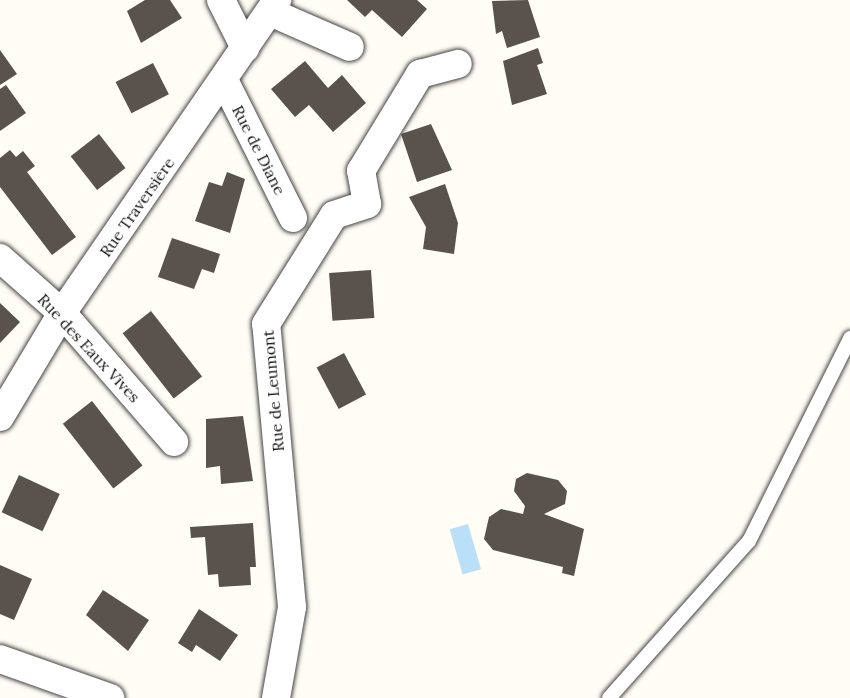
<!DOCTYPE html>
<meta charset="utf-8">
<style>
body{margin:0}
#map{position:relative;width:850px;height:698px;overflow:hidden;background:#fffdf5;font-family:Lora,serif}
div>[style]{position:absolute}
.water>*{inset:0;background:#b9e0f7;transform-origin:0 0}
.building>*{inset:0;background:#5a524d;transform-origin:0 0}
.roads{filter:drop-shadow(0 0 2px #444) drop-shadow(0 0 2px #444)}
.service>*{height:14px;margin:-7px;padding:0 7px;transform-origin:7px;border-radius:7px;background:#fff}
.minor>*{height:28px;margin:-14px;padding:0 14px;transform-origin:14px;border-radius:14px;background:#fff}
span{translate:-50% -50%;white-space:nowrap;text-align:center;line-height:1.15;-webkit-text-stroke:6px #fff;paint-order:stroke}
.street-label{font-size:16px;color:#111}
</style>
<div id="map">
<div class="water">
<i style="left:468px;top:524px;width:47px;height:19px;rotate:74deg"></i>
</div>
<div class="building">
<i style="clip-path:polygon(145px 0,170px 0,182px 18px,141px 43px,127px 11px)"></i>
<i style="clip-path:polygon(347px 0,417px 0,427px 9px,402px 37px,372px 10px,365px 17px)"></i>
<i style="clip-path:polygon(528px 0,540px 37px,507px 48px,502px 31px,496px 34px,492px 1px)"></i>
<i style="clip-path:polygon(538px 48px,543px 63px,537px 65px,547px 94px,512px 105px,503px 61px)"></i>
<i style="clip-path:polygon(0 50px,17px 74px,0 85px)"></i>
<i style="clip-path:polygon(305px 61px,328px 88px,342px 75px,366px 103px,333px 132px,309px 105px,295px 117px,271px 89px)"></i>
<i style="left:153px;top:63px;width:35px;height:42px;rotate:63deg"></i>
<i style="clip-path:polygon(6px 85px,26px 113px,0 131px,0 89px)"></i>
<i style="clip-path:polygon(431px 124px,452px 170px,417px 182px,401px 134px)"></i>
<i style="left:99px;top:134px;width:43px;height:36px;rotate:52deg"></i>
<i style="clip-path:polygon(10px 150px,16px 157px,23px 151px,35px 166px,27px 172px,76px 237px,52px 255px,0 187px,0 158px)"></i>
<i style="clip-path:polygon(227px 172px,245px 179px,230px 233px,195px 221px,209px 182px,222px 186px)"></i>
<i style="clip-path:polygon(445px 184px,458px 223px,454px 254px,423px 249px,426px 227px,409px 197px)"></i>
<i style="clip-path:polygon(172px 238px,220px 254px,214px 273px,202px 269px,194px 289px,158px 277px)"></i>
<i style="left:371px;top:270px;width:48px;height:42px;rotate:86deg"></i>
<i style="clip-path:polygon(0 303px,20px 322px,0 343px)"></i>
<i style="left:151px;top:311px;width:83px;height:36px;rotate:52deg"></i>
<i style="left:344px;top:353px;width:47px;height:31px;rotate:62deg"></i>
<i style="left:92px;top:401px;width:82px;height:37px;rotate:52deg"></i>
<i style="clip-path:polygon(243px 416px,253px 481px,221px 484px,220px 466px,206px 468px,206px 419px)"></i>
<i style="clip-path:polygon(527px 473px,558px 480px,567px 491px,565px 504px,544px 514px,584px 529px,574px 576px,562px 573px,563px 567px,493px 550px,484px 539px,489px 517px,501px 509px,523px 514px,525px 506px,514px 491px,516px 479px)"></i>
<i style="left:19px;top:475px;width:45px;height:41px;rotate:25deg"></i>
<i style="clip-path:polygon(253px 523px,256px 567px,250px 567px,251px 585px,219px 587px,218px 574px,208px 575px,205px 537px,191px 538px,190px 527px)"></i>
<i style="clip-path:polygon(0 565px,32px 579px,14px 620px,0 614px)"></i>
<i style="clip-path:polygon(103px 590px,149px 620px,128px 651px,86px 615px)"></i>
<i style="clip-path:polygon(199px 609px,238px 635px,220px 661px,196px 645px,192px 652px,178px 643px)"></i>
</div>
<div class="roads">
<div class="service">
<i style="left:609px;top:698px;width:210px;rotate:-48.3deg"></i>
<i style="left:749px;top:541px;width:227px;rotate:-63.5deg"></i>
</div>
<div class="minor">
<i style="left:221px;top:0;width:54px;rotate:63.4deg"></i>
<i style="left:270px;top:12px;width:87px;rotate:23.6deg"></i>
<i style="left:225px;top:82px;width:152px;rotate:63.4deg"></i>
<i style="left:0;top:258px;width:83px;rotate:41.6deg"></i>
<i style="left:62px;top:313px;width:171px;rotate:49deg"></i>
<i style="left:0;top:417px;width:121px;rotate:-59.2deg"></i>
<i style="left:62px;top:313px;width:380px;rotate:-55.5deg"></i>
<i style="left:0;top:659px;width:117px;rotate:19.5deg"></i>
<i style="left:276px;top:698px;width:92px;rotate:-80deg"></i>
<i style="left:292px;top:607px;width:284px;rotate:-95.2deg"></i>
<i style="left:266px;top:324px;width:128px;rotate:-58deg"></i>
<i style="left:334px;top:215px;width:35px;rotate:-18deg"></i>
<i style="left:367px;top:204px;width:34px;rotate:-100deg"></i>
<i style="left:361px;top:171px;width:114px;rotate:-58.7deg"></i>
<i style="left:420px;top:74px;width:39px;rotate:-15deg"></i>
</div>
</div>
<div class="street-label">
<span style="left:259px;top:150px;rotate:63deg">Rue de Diane</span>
<span style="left:137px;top:207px;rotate:-55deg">Rue Traversière</span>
<span style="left:89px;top:348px;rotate:47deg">Rue des Eaux Vives</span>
<span style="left:273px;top:391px;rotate:-95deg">Rue de Leumont</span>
</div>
</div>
